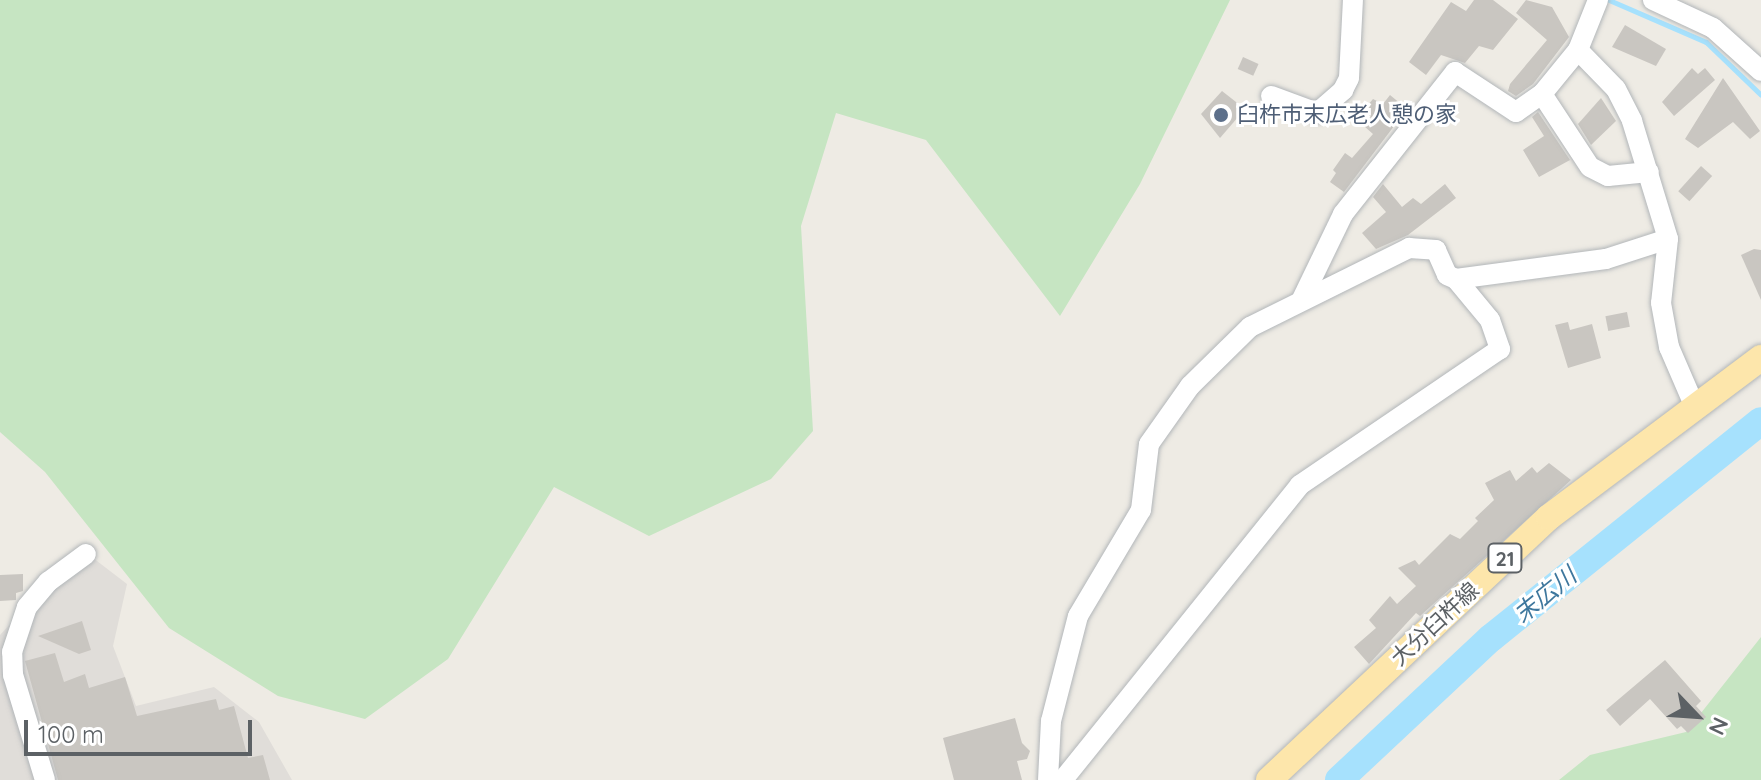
<!DOCTYPE html>
<meta charset="utf-8">
<style>
body{margin:0}
#map{position:relative;width:1761px;height:780px;overflow:hidden;background:#eeebe4;font-family:Quicksand,"Noto Sans JP",sans-serif}
div>[style]{position:absolute}
.industrial>*{inset:0;background:#e0ddd9}
.green>*{inset:0;background:#c6e5c2}
.stream>*{height:5px;margin:-2.5px;padding:0 2.5px;transform-origin:2.5px;border-radius:2.5px;background:#a6e1fd}
.river>*{height:28px;margin:-14px;padding:0 14px;transform-origin:14px;border-radius:14px;background:#a6e1fd}
.building>*{inset:0;background:#c9c6c1;transform-origin:0 0}
.roads{filter:drop-shadow(0 0 2px #b2b6b9) drop-shadow(0 0 2px #b2b6b9)}
.minor>*{height:20px;margin:-10px;padding:0 10px;transform-origin:10px;border-radius:10px;background:#fff}
.major>*{height:26px;margin:-13px;padding:0 13px;transform-origin:13px;border-radius:13px;background:#fde6ab}
.dots>*{width:22px;height:22px;translate:-50% -50%;box-sizing:border-box;border:4px solid #fff;border-radius:50%}
span{translate:-50% -50%;white-space:nowrap;text-align:center;line-height:1.15;-webkit-text-stroke:6px #fff;paint-order:stroke}
.shield-label span{padding:2px 6px;background:#fff;border:2px solid;border-radius:6px;-webkit-text-stroke-width:0}
.shield-label{font-size:20px;color:#5c6165;font-weight:700}
.service-label{font-size:22px;color:#4e5e75}
.left{translate:0 -50%;text-align:left}
.street-label{font-size:22px;color:#5c6165}
.water-label{font-size:24px;color:#3e779d;font-style:italic}
.north{position:absolute;left:1657px;top:676px;width:80px;height:80px;-webkit-text-stroke:6px #fff;paint-order:stroke;rotate:115deg;font-size:22px;font-weight:700;line-height:32px;text-align:center;color:#5c6165}
.north::after{content:'';display:block;margin:auto;width:28px;height:36px;background:#5c6165;clip-path:polygon(50% 0,100% 100%,50% 72%,0 100%)}
.scale{position:absolute;left:24px;top:720px;width:228px;height:36px;box-sizing:border-box;border:4px solid #5c6165;border-top:0;padding-left:10px;font-size:24px;line-height:28px;white-space:nowrap;color:#5c6165;-webkit-text-stroke:6px #fff;paint-order:stroke}
</style>
<div id="map">
<div class="industrial">
<i style="clip-path:polygon(80px 548px,127px 584px,113px 646px,136px 706px,214px 687px,259px 722px,292px 780px,0 780px,0 635px)"></i>
</div>
<div class="green">
<i style="clip-path:polygon(0 0,1230px 0,1140px 184px,1060px 316px,926px 140px,836px 113px,801px 226px,813px 431px,771px 479px,649px 536px,554px 487px,448px 659px,365px 719px,278px 696px,169px 628px,45px 472px,0 432px)"></i>
<i style="clip-path:polygon(1761px 637px,1761px 780px,1559px 780px,1590px 755px,1686px 732px)"></i>
</div>
<div class="stream">
<i style="left:1609px;top:0;width:106px;rotate:23.4deg"></i>
<i style="left:1706px;top:42px;width:76px;rotate:43.9deg"></i>
</div>
<div class="river">
<i style="left:1339px;top:780px;width:208px;rotate:-43.1deg"></i>
<i style="left:1491px;top:638px;width:346px;rotate:-38.8deg"></i>
</div>
<div class="building">
<i style="clip-path:polygon(1474px 0,1493px 0,1518px 19px,1493px 50px,1479px 46px,1465px 63px,1441px 55px,1426px 75px,1409px 62px,1451px 2px,1466px 11px)"></i>
<i style="clip-path:polygon(1526px 0,1552px 7px,1569px 37px,1533px 84px,1516px 96px,1508px 91px,1510px 84px,1547px 40px,1516px 13px)"></i>
<i style="clip-path:polygon(1625px 25px,1666px 49px,1656px 66px,1612px 47px)"></i>
<i style="left:1243px;top:57px;width:17px;height:13px;rotate:24deg"></i>
<i style="clip-path:polygon(1692px 68px,1698px 74px,1705px 68px,1715px 80px,1674px 116px,1662px 102px)"></i>
<i style="clip-path:polygon(1723px 78px,1760px 131px,1750px 139px,1733px 122px,1698px 148px,1685px 139px)"></i>
<i style="clip-path:polygon(1222px 91px,1245px 109px,1220px 138px,1201px 114px)"></i>
<i style="clip-path:polygon(1390px 95px,1407px 109px,1344px 192px,1330px 182px,1336px 173px,1333px 170px,1345px 153px,1352px 158px,1373px 134px,1356px 119px,1373px 99px,1383px 104px)"></i>
<i style="clip-path:polygon(1601px 98px,1616px 121px,1591px 145px,1578px 124px)"></i>
<i style="clip-path:polygon(1538px 112px,1570px 160px,1539px 177px,1523px 150px,1544px 136px,1532px 117px)"></i>
<i style="left:1701px;top:166px;width:15px;height:34px;rotate:42deg"></i>
<i style="clip-path:polygon(1383px 184px,1402px 207px,1413px 198px,1421px 204px,1445px 184px,1456px 198px,1408px 235px,1376px 249px,1362px 233px,1386px 212px,1373px 197px)"></i>
<i style="clip-path:polygon(1754px 249px,1761px 250px,1761px 300px,1741px 255px)"></i>
<i style="left:1627px;top:312px;width:15px;height:22px;rotate:79deg"></i>
<i style="clip-path:polygon(1568px 322px,1570px 330px,1592px 324px,1601px 358px,1568px 368px,1555px 325px)"></i>
<i style="clip-path:polygon(1549px 463px,1571px 480px,1420px 616px,1416px 613px,1369px 664px,1354px 647px,1376px 628px,1369px 620px,1390px 596px,1397px 604px,1416px 586px,1398px 568px,1415px 560px,1419px 565px,1450px 534px,1460px 539px,1478px 521px,1475px 518px,1494px 500px,1485px 483px,1510px 470px,1516px 481px,1532px 467px,1537px 473px)"></i>
<i style="clip-path:polygon(23px 574px,23px 591px,16px 593px,16px 600px,0 601px,0 575px)"></i>
<i style="clip-path:polygon(82px 621px,91px 650px,79px 654px,38px 636px)"></i>
<i style="clip-path:polygon(55px 653px,64px 682px,85px 674px,89px 688px,125px 677px,137px 716px,216px 699px,219px 710px,234px 706px,248px 758px,263px 755px,270px 780px,58px 780px,25px 661px)"></i>
<i style="clip-path:polygon(1665px 660px,1701px 701px,1696px 706px,1706px 717px,1688px 733px,1681px 726px,1677px 729px,1650px 699px,1620px 726px,1606px 710px)"></i>
<i style="clip-path:polygon(1015px 718px,1022px 743px,1030px 751px,1027px 759px,1017px 761px,1022px 780px,954px 780px,943px 738px)"></i>
</div>
<div class="roads">
<div class="minor">
<i style="left:1598px;top:0;width:54px;rotate:111.8deg"></i>
<i style="left:1578px;top:50px;width:54px;rotate:45.7deg"></i>
<i style="left:1616px;top:89px;width:36px;rotate:63deg"></i>
<i style="left:1632px;top:121px;width:123px;rotate:73deg"></i>
<i style="left:1668px;top:239px;width:64px;rotate:96.2deg"></i>
<i style="left:1661px;top:303px;width:45px;rotate:79.7deg"></i>
<i style="left:1669px;top:347px;width:65px;rotate:66.6deg"></i>
<i style="left:1653px;top:0;width:66px;rotate:25deg"></i>
<i style="left:1713px;top:28px;width:64px;rotate:41.9deg"></i>
<i style="left:1542px;top:94px;width:87px;rotate:56.7deg"></i>
<i style="left:1590px;top:167px;width:20px;rotate:27deg"></i>
<i style="left:1608px;top:176px;width:41px;rotate:-5.6deg"></i>
<i style="left:1271px;top:96px;width:49px;rotate:20.3deg"></i>
<i style="left:1317px;top:113px;width:35px;rotate:-41deg"></i>
<i style="left:1343px;top:90px;width:13px;rotate:-63deg"></i>
<i style="left:1349px;top:78px;width:78px;rotate:-87.1deg"></i>
<i style="left:1456px;top:279px;width:151px;rotate:-7.6deg"></i>
<i style="left:1606px;top:259px;width:65px;rotate:-17.9deg"></i>
<i style="left:1302px;top:299px;width:94px;rotate:-64.2deg"></i>
<i style="left:1343px;top:214px;width:181px;rotate:-51.7deg"></i>
<i style="left:1455px;top:72px;width:73px;rotate:33.3deg"></i>
<i style="left:1516px;top:112px;width:32px;rotate:-35deg"></i>
<i style="left:1542px;top:94px;width:57px;rotate:-50.7deg"></i>
<i style="left:45px;top:780px;width:110px;rotate:-106.9deg"></i>
<i style="left:13px;top:675px;width:23px;rotate:-92deg"></i>
<i style="left:12px;top:652px;width:47px;rotate:-71.6deg"></i>
<i style="left:27px;top:607px;width:33px;rotate:-50deg"></i>
<i style="left:48px;top:582px;width:47px;rotate:-36.4deg"></i>
<i style="left:1048px;top:780px;width:59px;rotate:-87.1deg"></i>
<i style="left:1051px;top:721px;width:108px;rotate:-75.6deg"></i>
<i style="left:1078px;top:616px;width:123px;rotate:-59.3deg"></i>
<i style="left:1141px;top:510px;width:66px;rotate:-83.1deg"></i>
<i style="left:1149px;top:444px;width:71px;rotate:-54.7deg"></i>
<i style="left:1190px;top:386px;width:84px;rotate:-44.5deg"></i>
<i style="left:1250px;top:327px;width:178px;rotate:-26.4deg"></i>
<i style="left:1409px;top:248px;width:27px;rotate:4deg"></i>
<i style="left:1436px;top:250px;width:27px;rotate:66deg"></i>
<i style="left:1447px;top:275px;width:10px;rotate:24deg"></i>
<i style="left:1456px;top:279px;width:53px;rotate:50.3deg"></i>
<i style="left:1490px;top:320px;width:31px;rotate:71deg"></i>
<i style="left:1500px;top:349px;width:242px;rotate:145.8deg"></i>
<i style="left:1300px;top:485px;width:378px;rotate:128.8deg"></i>
</div>
<div class="major">
<i style="left:1269px;top:780px;width:384px;rotate:-43.2deg"></i>
<i style="left:1549px;top:517px;width:265px;rotate:-36.9deg"></i>
</div>
</div>
<div class="dots">
<i style="left:1221px;top:115px;background:#5c6f8a"></i>
</div>
<div class="shield-label">
<span style="left:1505px;top:558px">21</span>
</div>
<div class="service-label">
<span class="left" style="left:1237px;top:115px">臼杵市末広老人憩の家</span>
</div>
<div class="street-label">
<span style="left:1435px;top:624px;rotate:-43deg">大分臼杵線</span>
</div>
<div class="water-label">
<span style="left:1545px;top:595px;rotate:-39deg">末広川</span>
</div>
<div class="north">N</div>
<div class="scale">100 m</div>
</div>
